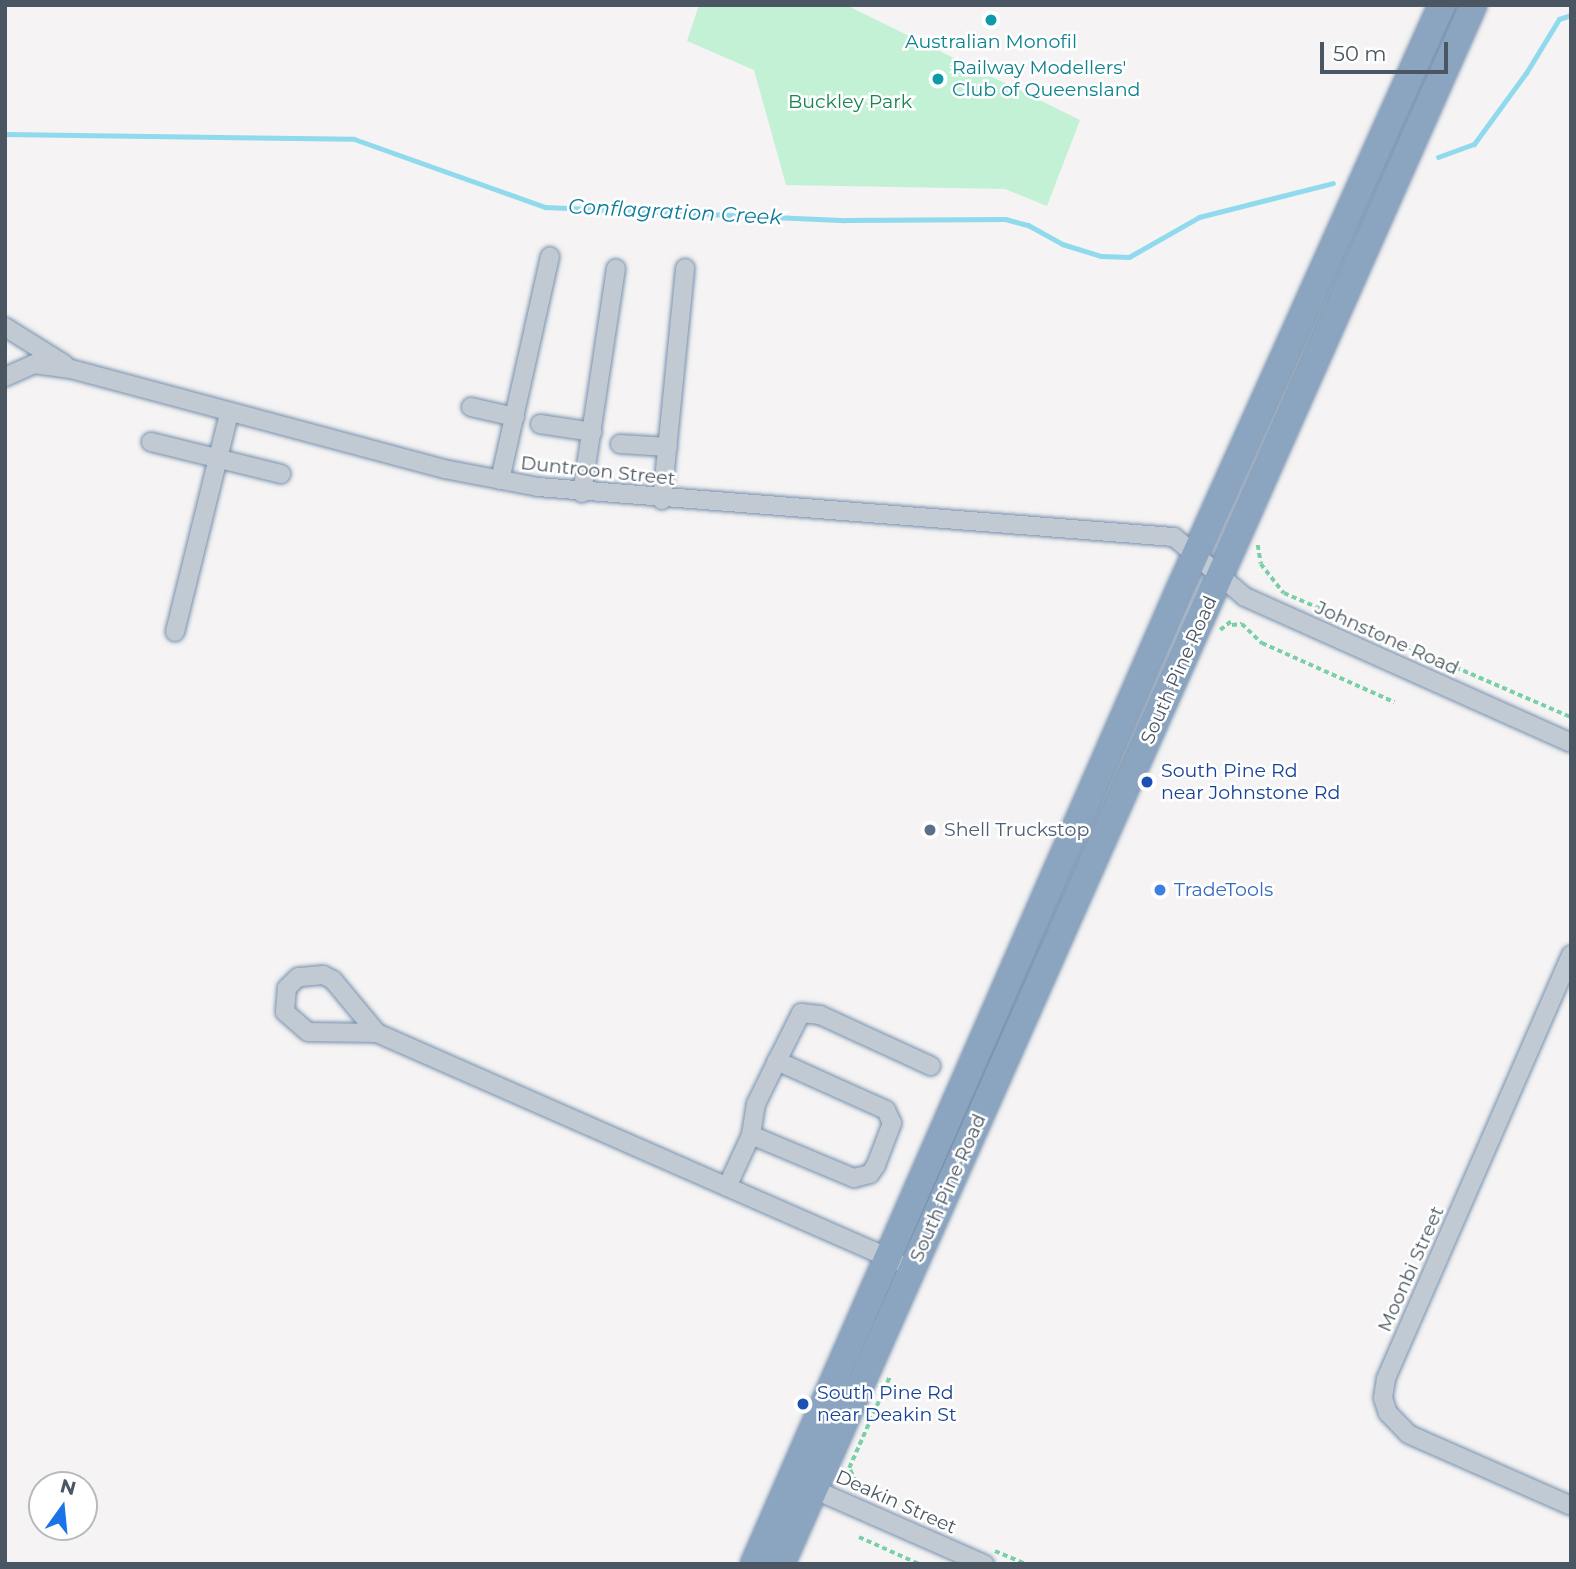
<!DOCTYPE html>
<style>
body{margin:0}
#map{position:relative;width:1576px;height:1569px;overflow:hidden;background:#f5f3f3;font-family:Montserrat,sans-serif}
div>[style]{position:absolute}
.green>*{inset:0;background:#c3f1d5}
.stream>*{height:5px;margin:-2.5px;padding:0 2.5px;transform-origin:2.5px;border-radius:2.5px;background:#90daee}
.path>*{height:3.5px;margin-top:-1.75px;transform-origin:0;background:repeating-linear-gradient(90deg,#7ad0a6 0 5px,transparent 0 8.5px)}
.roads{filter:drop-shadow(0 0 2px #7690ad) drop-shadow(0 0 2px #7690ad)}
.minor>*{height:18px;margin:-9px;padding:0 9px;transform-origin:9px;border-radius:9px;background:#c1cad2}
.highway>*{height:26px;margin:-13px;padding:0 13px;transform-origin:13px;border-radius:13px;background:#8ba5c1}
.dots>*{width:19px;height:19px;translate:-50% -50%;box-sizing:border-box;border:4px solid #fff;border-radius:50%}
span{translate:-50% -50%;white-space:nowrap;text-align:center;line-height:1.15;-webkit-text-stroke:5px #fff;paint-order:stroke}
.culture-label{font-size:19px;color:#0d838f}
.left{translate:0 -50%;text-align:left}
.park-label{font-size:19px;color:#17864f}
.street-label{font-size:19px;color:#4a5661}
.transit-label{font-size:19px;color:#164399}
.service-label{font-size:19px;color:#4e5e75}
.shop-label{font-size:19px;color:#366cbe}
.water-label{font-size:21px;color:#0c7c9b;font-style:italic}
.frame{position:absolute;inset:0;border:7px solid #4a5661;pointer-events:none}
.north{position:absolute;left:28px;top:1471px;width:70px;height:70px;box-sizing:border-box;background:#fff;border:2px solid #b7bbc0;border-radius:50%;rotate:15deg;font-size:19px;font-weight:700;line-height:28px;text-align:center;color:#4a5661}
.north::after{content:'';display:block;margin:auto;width:24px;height:32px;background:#1a73e8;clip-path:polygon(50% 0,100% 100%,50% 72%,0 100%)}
.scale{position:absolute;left:1320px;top:42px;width:128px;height:32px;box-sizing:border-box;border:4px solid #4a5661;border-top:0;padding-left:9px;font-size:21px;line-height:24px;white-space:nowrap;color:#4a5661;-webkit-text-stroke:5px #fff;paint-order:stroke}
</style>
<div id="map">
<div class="green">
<i style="clip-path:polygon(699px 5px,846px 5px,1080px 120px,1047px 206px,1005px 189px,786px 185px,754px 70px,687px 41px)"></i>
</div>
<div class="stream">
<i style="left:5px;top:134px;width:349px;rotate:0.8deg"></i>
<i style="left:354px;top:139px;width:203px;rotate:19.6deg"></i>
<i style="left:545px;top:207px;width:301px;rotate:2.5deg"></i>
<i style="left:846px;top:220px;width:159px;rotate:-0.4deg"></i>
<i style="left:1005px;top:219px;width:24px;rotate:15deg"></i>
<i style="left:1028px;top:225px;width:39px;rotate:29deg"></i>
<i style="left:1062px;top:244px;width:41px;rotate:17.1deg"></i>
<i style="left:1101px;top:256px;width:28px;rotate:2deg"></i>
<i style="left:1129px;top:257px;width:81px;rotate:-29.7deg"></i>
<i style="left:1199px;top:217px;width:138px;rotate:-14.2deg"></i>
<i style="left:1438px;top:157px;width:38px;rotate:-20deg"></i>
<i style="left:1474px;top:144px;width:88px;rotate:-53.8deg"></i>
<i style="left:1526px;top:73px;width:63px;rotate:-58.6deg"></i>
<i style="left:1559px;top:19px;width:13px;rotate:-18deg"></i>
</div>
<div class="path">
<i style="left:1258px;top:545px;width:19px;rotate:81deg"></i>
<i style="left:1261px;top:564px;width:37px;rotate:52deg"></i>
<i style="left:1284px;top:593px;width:313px;rotate:23.4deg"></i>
<i style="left:1232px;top:625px;width:10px;rotate:-6deg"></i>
<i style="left:1242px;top:624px;width:28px;rotate:44deg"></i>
<i style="left:1262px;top:643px;width:145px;rotate:24.1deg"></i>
<i style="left:1220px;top:630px;width:16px;rotate:-38deg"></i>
<i style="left:860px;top:1490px;width:25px;rotate:-117deg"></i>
<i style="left:849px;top:1468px;width:101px;rotate:-66deg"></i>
<i style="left:859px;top:1537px;width:66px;rotate:24.2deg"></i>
<i style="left:995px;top:1551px;width:33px;rotate:23deg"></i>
</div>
<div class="roads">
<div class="minor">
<i style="left:5px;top:327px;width:70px;rotate:32.1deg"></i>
<i style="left:5px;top:377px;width:32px;rotate:-24deg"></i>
<i style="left:34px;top:364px;width:37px;rotate:8deg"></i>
<i style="left:71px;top:369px;width:386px;rotate:15deg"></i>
<i style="left:444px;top:469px;width:96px;rotate:10.8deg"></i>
<i style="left:538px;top:487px;width:638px;rotate:4.5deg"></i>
<i style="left:1174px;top:537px;width:93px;rotate:40.2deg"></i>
<i style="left:1245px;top:597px;width:357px;rotate:24.1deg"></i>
<i style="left:471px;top:407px;width:45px;rotate:12.8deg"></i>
<i style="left:540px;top:424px;width:53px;rotate:8.7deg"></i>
<i style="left:151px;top:442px;width:134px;rotate:13.8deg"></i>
<i style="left:620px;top:444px;width:48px;rotate:3.6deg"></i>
<i style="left:500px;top:480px;width:229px;rotate:-77.4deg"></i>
<i style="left:582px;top:493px;width:227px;rotate:-81.4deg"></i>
<i style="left:662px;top:500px;width:233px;rotate:-84.3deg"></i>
<i style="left:175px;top:632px;width:226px;rotate:-76.1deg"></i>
<i style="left:1571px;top:955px;width:463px;rotate:113.6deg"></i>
<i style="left:1386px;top:1379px;width:19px;rotate:99deg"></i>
<i style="left:1383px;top:1398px;width:16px;rotate:72deg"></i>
<i style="left:1388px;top:1413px;width:29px;rotate:46deg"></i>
<i style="left:1408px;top:1434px;width:178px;rotate:23.8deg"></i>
<i style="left:377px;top:1033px;width:69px;rotate:-129.7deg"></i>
<i style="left:333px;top:980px;width:11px;rotate:-153deg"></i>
<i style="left:323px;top:975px;width:25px;rotate:175deg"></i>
<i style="left:298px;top:977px;width:16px;rotate:135deg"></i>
<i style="left:287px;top:988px;width:24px;rotate:95deg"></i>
<i style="left:285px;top:1012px;width:30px;rotate:41deg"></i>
<i style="left:308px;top:1032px;width:69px;rotate:0.8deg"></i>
<i style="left:377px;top:1033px;width:567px;rotate:23.72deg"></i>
<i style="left:751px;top:1135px;width:31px;rotate:-81deg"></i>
<i style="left:756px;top:1104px;width:48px;rotate:-64deg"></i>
<i style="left:727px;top:1187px;width:57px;rotate:-65.2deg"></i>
<i style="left:751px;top:1135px;width:112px;rotate:22.7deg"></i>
<i style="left:854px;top:1178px;width:16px;rotate:-14deg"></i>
<i style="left:870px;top:1174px;width:11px;rotate:-56deg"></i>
<i style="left:876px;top:1165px;width:45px;rotate:-69.1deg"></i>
<i style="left:892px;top:1123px;width:14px;rotate:-115deg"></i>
<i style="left:886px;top:1110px;width:120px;rotate:-155.8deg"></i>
<i style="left:777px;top:1061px;width:54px;rotate:-63.4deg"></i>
<i style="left:801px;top:1013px;width:19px;rotate:6deg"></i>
<i style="left:820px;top:1015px;width:122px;rotate:24.7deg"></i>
<i style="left:804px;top:1485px;width:197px;rotate:23.7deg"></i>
</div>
<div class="highway">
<i style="left:754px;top:1564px;width:1060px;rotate:-66.41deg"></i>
<i style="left:1178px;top:593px;width:645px;rotate:-65.82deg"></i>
<i style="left:781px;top:1564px;width:1706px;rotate:-66.06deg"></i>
</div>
</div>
<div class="dots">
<i style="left:991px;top:20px;background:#0f9aa8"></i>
<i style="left:938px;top:79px;background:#0f9aa8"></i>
<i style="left:1147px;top:782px;background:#1a4fb4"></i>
<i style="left:930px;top:830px;background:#5c6f8a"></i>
<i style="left:1160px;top:890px;background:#3f7fe0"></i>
<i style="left:803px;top:1404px;background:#1a4fb4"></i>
</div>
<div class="culture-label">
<span style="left:991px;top:42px">Australian Monofil</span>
<span class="left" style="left:952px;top:79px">Railway Modellers'<br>Club of Queensland</span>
</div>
<div class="park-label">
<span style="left:850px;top:102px">Buckley Park</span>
</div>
<div class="street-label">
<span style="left:598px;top:471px;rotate:6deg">Duntroon Street</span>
<span style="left:1387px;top:638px;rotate:24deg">Johnstone Road</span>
<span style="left:1179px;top:670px;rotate:-66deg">South Pine Road</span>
<span style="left:948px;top:1188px;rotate:-66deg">South Pine Road</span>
<span style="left:1411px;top:1269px;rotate:-66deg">Moonbi Street</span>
<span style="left:896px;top:1502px;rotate:24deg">Deakin Street</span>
</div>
<div class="transit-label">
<span class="left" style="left:1161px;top:782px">South Pine Rd<br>near Johnstone Rd</span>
<span class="left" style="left:817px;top:1404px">South Pine Rd<br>near Deakin St</span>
</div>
<div class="service-label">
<span class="left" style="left:944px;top:830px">Shell Truckstop</span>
</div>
<div class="shop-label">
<span class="left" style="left:1174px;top:890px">TradeTools</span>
</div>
<div class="water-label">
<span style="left:675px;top:212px;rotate:3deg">Conflagration Creek</span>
</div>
<div class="frame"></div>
<div class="north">N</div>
<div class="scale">50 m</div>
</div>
